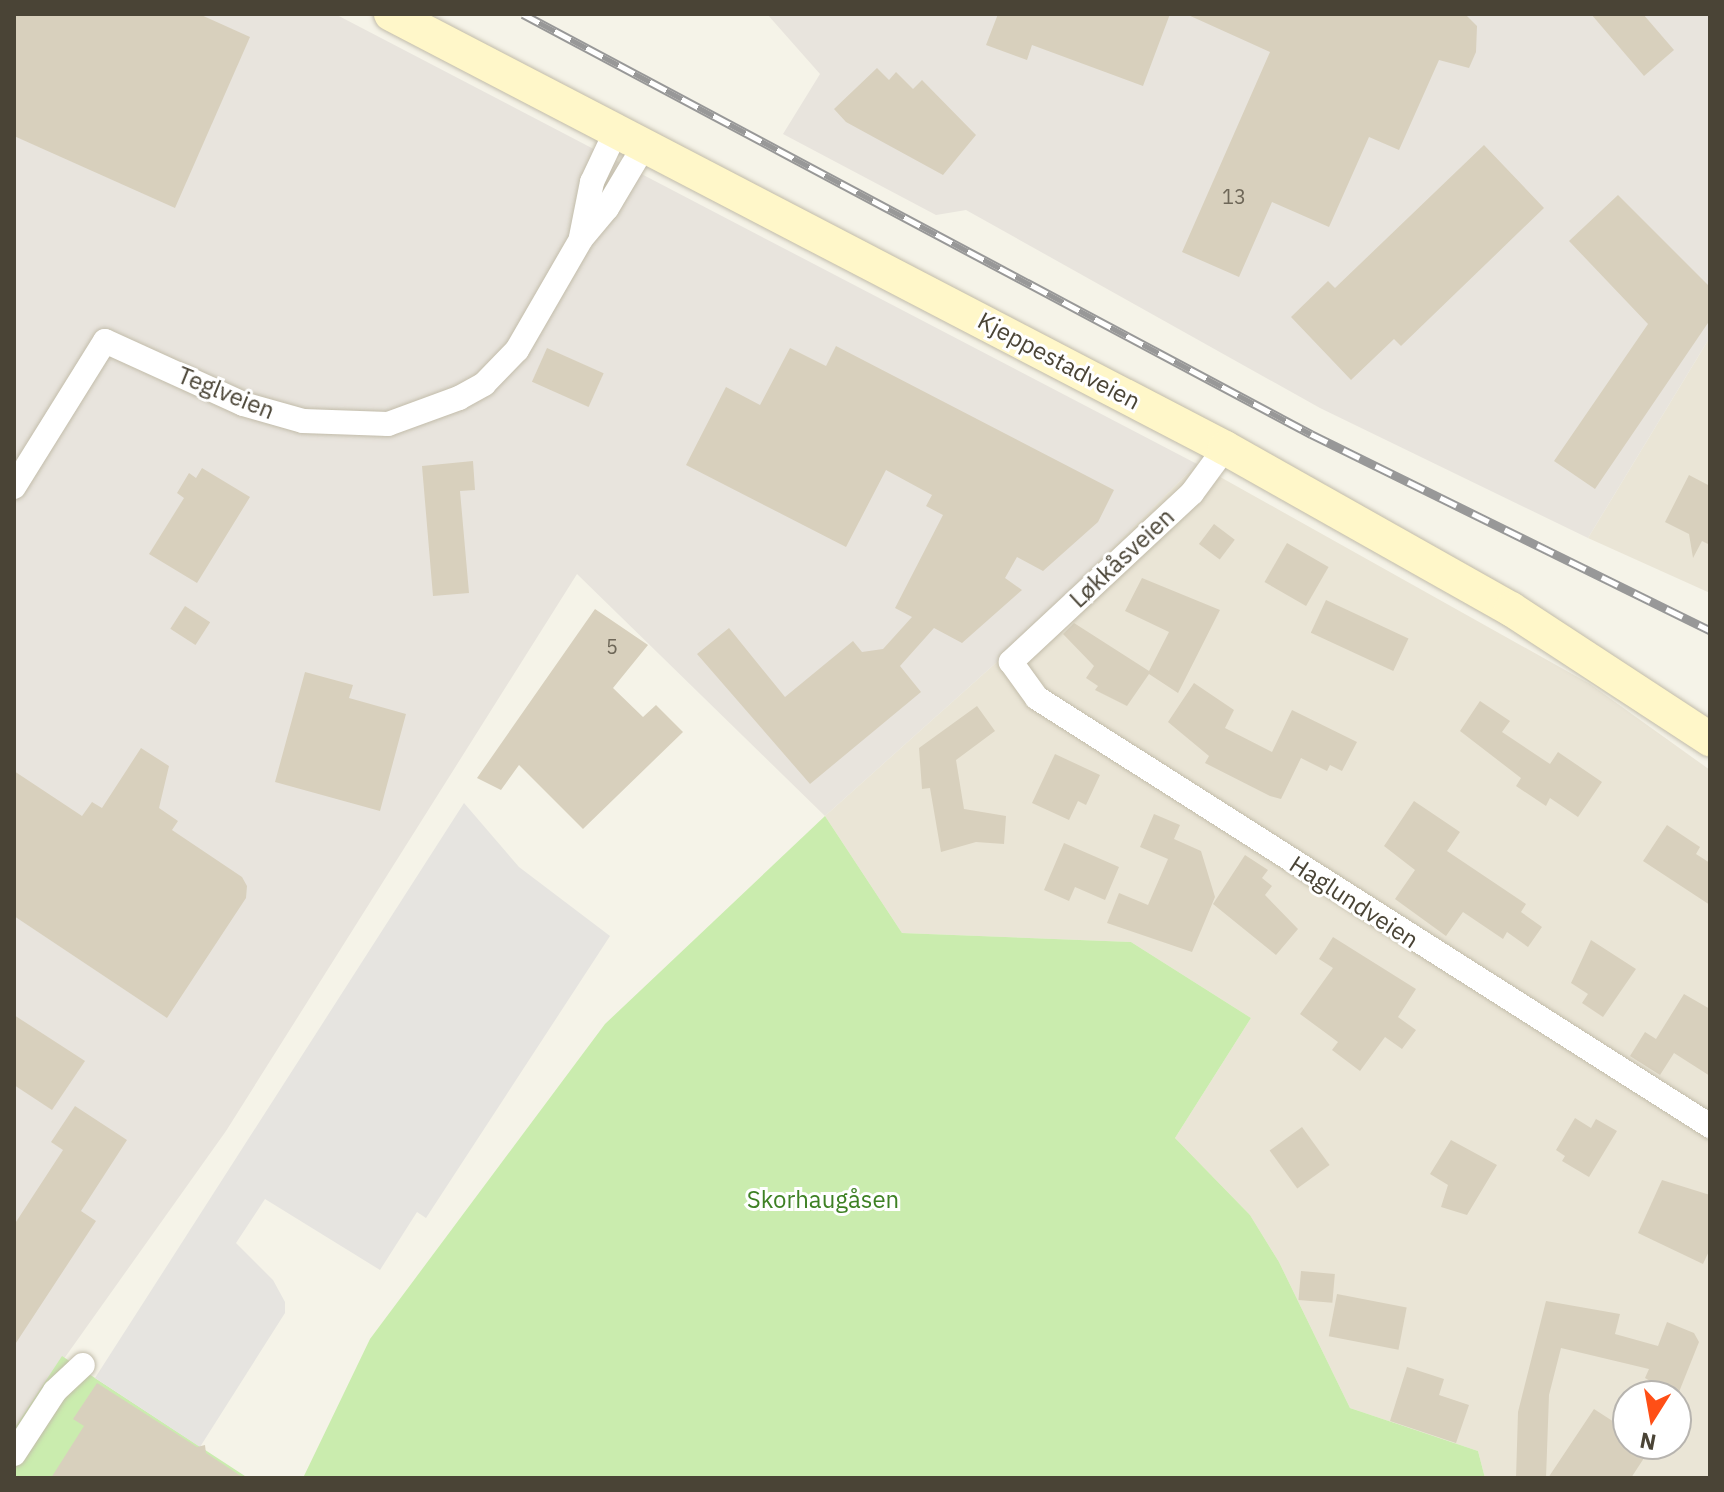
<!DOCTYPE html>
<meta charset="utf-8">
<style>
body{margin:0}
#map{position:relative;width:1724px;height:1492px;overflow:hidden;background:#f5f3e8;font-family:"IBM Plex Sans",sans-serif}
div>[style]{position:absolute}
.residential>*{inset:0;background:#eae5d6}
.industrial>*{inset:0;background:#e8e4dd}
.green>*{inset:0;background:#caecae}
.parking>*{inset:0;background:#e6e4e0}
.building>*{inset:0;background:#d8d0bd;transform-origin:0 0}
.roads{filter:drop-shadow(0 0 2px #c2bcaa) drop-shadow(0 0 2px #c2bcaa)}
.street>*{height:24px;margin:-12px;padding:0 12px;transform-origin:12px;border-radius:12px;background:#fff}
.secondary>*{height:34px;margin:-17px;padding:0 17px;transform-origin:17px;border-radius:17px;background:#fff7c9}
.rail>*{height:9px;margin-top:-4.5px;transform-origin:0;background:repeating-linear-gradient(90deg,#fff 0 18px,#989898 0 36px);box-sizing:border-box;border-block:2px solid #989898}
span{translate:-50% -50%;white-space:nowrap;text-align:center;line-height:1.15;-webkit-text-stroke:6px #fff;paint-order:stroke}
.number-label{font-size:20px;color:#6e6758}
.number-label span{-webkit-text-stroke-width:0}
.street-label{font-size:24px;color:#4a4436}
.park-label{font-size:24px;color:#3e8124}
.frame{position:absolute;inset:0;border:16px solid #4a4436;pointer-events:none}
.north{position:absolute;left:1612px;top:1380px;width:80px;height:80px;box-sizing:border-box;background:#fff;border:2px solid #b7b4af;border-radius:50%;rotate:191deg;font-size:22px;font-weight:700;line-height:32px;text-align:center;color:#4a4436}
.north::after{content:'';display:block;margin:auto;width:28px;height:36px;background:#ff4f16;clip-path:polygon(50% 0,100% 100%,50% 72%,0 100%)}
</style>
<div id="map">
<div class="residential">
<i style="clip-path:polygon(1710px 337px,1710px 593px,1588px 538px)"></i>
<i style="clip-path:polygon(evenodd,1197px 464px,1590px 684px,1710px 770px,1710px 1478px,1485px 1478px,1478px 1451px,1350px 1408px,1279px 1262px,1250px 1215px,1175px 1138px,1251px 1018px,1131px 942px,902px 933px,825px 816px,998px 661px,1197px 464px,1628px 1396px,1676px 1396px,1676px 1444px,1628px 1444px,1628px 1396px)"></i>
</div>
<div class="industrial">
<i style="clip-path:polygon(14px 14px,335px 14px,1197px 464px,998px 661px,825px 816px,577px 574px,226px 1131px,14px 1429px)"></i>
<i style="clip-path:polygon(767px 14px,1710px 14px,1710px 337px,1588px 538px,1320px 408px,966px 210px,936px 215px,783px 134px,820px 74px)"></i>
</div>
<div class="green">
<i style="clip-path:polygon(825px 816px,902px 933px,1131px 942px,1251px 1018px,1175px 1138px,1250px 1215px,1279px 1262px,1350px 1408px,1478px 1451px,1485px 1478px,303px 1478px,370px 1339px,605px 1024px)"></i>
<i style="clip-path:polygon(62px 1356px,95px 1378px,248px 1478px,14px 1478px,14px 1429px)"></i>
</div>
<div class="parking">
<i style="clip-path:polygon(464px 803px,519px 867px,610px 936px,426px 1218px,417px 1212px,380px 1270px,265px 1199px,236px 1243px,273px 1280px,285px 1302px,285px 1313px,200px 1447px,95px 1378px)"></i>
</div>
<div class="building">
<i style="clip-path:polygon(14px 14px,199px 14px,250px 37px,175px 208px,14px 136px)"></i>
<i style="clip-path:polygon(998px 14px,1170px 14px,1143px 86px,1032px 45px,1027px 60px,986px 45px)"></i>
<i style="clip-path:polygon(1186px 14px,1465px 14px,1477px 26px,1476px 52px,1469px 68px,1439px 60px,1399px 150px,1369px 137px,1329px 227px,1272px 202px,1239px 277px,1182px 252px,1270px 52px)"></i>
<i style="clip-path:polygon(1591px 14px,1643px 14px,1674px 50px,1644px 76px)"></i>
<i style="clip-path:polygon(877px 68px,889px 80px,896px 72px,913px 89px,922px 80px,976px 135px,943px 175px,846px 122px,834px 109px)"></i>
<i style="clip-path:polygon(1484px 145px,1544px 208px,1401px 346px,1394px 339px,1351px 380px,1291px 317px,1328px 281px,1335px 288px)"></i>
<i style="clip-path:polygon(1618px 195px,1710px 287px,1710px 320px,1595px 489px,1554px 461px,1648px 324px,1569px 241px)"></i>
<i style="clip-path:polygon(836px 346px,1114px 490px,1098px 522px,1043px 571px,1017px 557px,1005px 578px,1022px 590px,962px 643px,934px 628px,900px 666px,921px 692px,810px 784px,697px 654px,729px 628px,785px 697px,853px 641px,862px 652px,883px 649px,912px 617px,895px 608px,943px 515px,926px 506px,932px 495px,886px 470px,846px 547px,686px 465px,726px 387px,760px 405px,790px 348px,826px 366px)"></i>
<i style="left:547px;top:348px;width:62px;height:37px;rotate:24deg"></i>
<i style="clip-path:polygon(473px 461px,475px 490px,460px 491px,469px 593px,433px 596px,422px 466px)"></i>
<i style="clip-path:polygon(202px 468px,250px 497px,197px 583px,149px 554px,184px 498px,177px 493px,189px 473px,196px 478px)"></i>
<i style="clip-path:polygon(1689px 475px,1710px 486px,1710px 545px,1702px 541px,1693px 558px,1689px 534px,1665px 522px)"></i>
<i style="left:1214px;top:524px;width:26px;height:25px;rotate:37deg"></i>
<i style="left:1287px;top:543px;width:48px;height:45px;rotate:30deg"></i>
<i style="clip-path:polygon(1142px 578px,1220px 610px,1178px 693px,1149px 674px,1127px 706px,1095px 690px,1098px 686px,1086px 678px,1094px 666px,1063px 634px,1074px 623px,1149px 671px,1169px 632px,1125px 611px)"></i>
<i style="left:1326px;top:600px;width:91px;height:36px;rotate:25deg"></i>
<i style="left:185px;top:606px;width:30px;height:27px;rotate:33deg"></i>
<i style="clip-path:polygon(595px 609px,648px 645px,613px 688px,643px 717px,656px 705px,683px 732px,583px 829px,519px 765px,501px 790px,477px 778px)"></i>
<i style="clip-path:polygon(305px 672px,353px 685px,349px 698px,406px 714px,380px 811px,275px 782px)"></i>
<i style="clip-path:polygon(1194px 683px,1234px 710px,1225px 728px,1272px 752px,1292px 710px,1357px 742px,1342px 771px,1330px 765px,1327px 771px,1301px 758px,1281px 799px,1270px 796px,1205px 763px,1209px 756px,1168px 722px)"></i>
<i style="clip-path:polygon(1480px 701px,1510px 721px,1502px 732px,1550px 764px,1558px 752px,1602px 782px,1578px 817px,1550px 798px,1546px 806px,1516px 786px,1521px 778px,1460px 731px)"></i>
<i style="clip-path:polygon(977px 706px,995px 731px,956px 760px,964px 809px,1006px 816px,1004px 844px,976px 842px,941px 852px,930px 788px,922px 789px,919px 748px)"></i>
<i style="clip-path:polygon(141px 748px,169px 766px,159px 808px,178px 821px,172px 830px,242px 877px,247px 886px,246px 898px,167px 1018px,14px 916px,14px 771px,82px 816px,92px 802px,102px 808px)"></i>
<i style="clip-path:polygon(1055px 754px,1100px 775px,1086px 805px,1078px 801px,1069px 820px,1032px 803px)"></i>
<i style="clip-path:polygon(1414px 801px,1460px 832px,1447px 851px,1526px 904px,1521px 912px,1542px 927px,1528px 947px,1507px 932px,1503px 939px,1463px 912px,1446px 936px,1395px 899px,1415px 870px,1384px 846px)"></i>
<i style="clip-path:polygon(1154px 814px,1180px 825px,1174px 839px,1201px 851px,1215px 897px,1192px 952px,1107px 923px,1119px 893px,1148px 905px,1168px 859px,1140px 847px)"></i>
<i style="clip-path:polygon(1667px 825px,1700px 847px,1696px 854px,1710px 863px,1710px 905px,1643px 861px)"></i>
<i style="clip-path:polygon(1064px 843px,1119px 867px,1105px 900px,1075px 887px,1069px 901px,1044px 890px)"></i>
<i style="clip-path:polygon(1245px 855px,1268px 870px,1262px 878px,1272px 886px,1265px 895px,1298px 929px,1276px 955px,1213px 904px)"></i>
<i style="clip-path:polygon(1333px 937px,1416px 989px,1398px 1017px,1416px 1030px,1402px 1049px,1385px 1037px,1360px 1071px,1332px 1050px,1338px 1042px,1300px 1014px,1333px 968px,1319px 959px)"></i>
<i style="clip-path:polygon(1591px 940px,1636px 969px,1603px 1017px,1582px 1003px,1588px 994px,1571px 983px)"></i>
<i style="clip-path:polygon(1684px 994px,1710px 1009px,1710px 1076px,1674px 1053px,1660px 1075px,1630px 1056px,1645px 1032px,1656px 1039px)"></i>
<i style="clip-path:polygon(14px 1015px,85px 1061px,52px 1110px,14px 1085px)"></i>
<i style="clip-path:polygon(75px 1106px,127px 1140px,81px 1211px,96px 1221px,14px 1346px,14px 1225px,63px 1150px,51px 1142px)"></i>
<i style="clip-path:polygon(1575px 1118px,1591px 1128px,1596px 1119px,1617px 1131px,1589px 1177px,1562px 1161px,1565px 1156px,1556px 1150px)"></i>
<i style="left:1302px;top:1127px;width:47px;height:40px;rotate:54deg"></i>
<i style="clip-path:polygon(1451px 1140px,1497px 1165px,1467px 1215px,1441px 1207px,1448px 1185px,1430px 1174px)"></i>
<i style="clip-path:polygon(1662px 1180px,1710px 1195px,1710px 1249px,1703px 1264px,1638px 1233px)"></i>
<i style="left:1301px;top:1271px;width:34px;height:29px;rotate:5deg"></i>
<i style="left:1337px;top:1294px;width:71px;height:43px;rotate:11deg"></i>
<i style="clip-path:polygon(1546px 1301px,1620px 1314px,1615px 1334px,1658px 1346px,1667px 1322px,1694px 1333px,1699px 1342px,1677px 1397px,1645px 1378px,1649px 1369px,1561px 1348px,1549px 1395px,1546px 1478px,1516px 1478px,1518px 1412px)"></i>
<i style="clip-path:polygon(1407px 1367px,1444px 1379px,1439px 1395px,1469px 1405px,1456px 1443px,1390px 1421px)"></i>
<i style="clip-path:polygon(97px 1383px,197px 1447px,205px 1445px,206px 1453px,244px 1478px,51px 1478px,84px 1426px,73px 1419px)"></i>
<i style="clip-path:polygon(1594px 1409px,1628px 1431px,1628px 1444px,1646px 1455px,1631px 1478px,1548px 1478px)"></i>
</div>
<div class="roads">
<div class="street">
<i style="left:581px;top:237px;width:56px;rotate:-78.7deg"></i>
<i style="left:592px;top:182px;width:56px;rotate:-64.8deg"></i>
<i style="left:1225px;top:448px;width:56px;rotate:126.3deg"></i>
<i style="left:1192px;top:493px;width:248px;rotate:137deg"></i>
<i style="left:1011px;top:662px;width:44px;rotate:54.2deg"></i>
<i style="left:1037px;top:698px;width:798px;rotate:32.45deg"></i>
<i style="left:14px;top:487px;width:172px;rotate:-58.1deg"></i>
<i style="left:105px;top:341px;width:152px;rotate:24.5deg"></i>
<i style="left:243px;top:404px;width:62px;rotate:15.8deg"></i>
<i style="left:303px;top:421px;width:85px;rotate:2deg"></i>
<i style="left:388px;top:424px;width:76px;rotate:-20.1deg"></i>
<i style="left:459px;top:398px;width:29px;rotate:-29deg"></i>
<i style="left:484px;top:384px;width:47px;rotate:-45.9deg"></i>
<i style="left:517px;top:350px;width:128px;rotate:-60deg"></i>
<i style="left:581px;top:239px;width:40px;rotate:-50deg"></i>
<i style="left:607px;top:208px;width:72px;rotate:-59.2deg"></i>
<i style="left:14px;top:1454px;width:75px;rotate:-56.9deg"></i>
<i style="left:55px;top:1391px;width:38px;rotate:-43deg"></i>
</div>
<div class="secondary">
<i style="left:391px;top:14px;width:940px;rotate:27.49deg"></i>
<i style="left:1225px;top:448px;width:328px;rotate:29.4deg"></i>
<i style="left:1511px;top:609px;width:238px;rotate:33.2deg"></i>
</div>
</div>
<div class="rail">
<i style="left:523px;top:14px;width:893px;rotate:28.06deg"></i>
<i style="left:1311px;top:434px;width:445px;rotate:26.2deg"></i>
</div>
<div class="number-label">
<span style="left:1234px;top:196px">13</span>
<span style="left:612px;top:646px">5</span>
</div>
<div class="street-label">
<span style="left:1059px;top:361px;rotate:28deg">Kjeppestadveien</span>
<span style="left:226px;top:393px;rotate:22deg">Teglveien</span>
<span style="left:1122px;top:558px;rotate:-43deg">Løkkåsveien</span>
<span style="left:1354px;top:902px;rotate:33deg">Haglundveien</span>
</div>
<div class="park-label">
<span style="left:823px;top:1200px">Skorhaugåsen</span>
</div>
<div class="frame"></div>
<div class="north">N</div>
</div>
